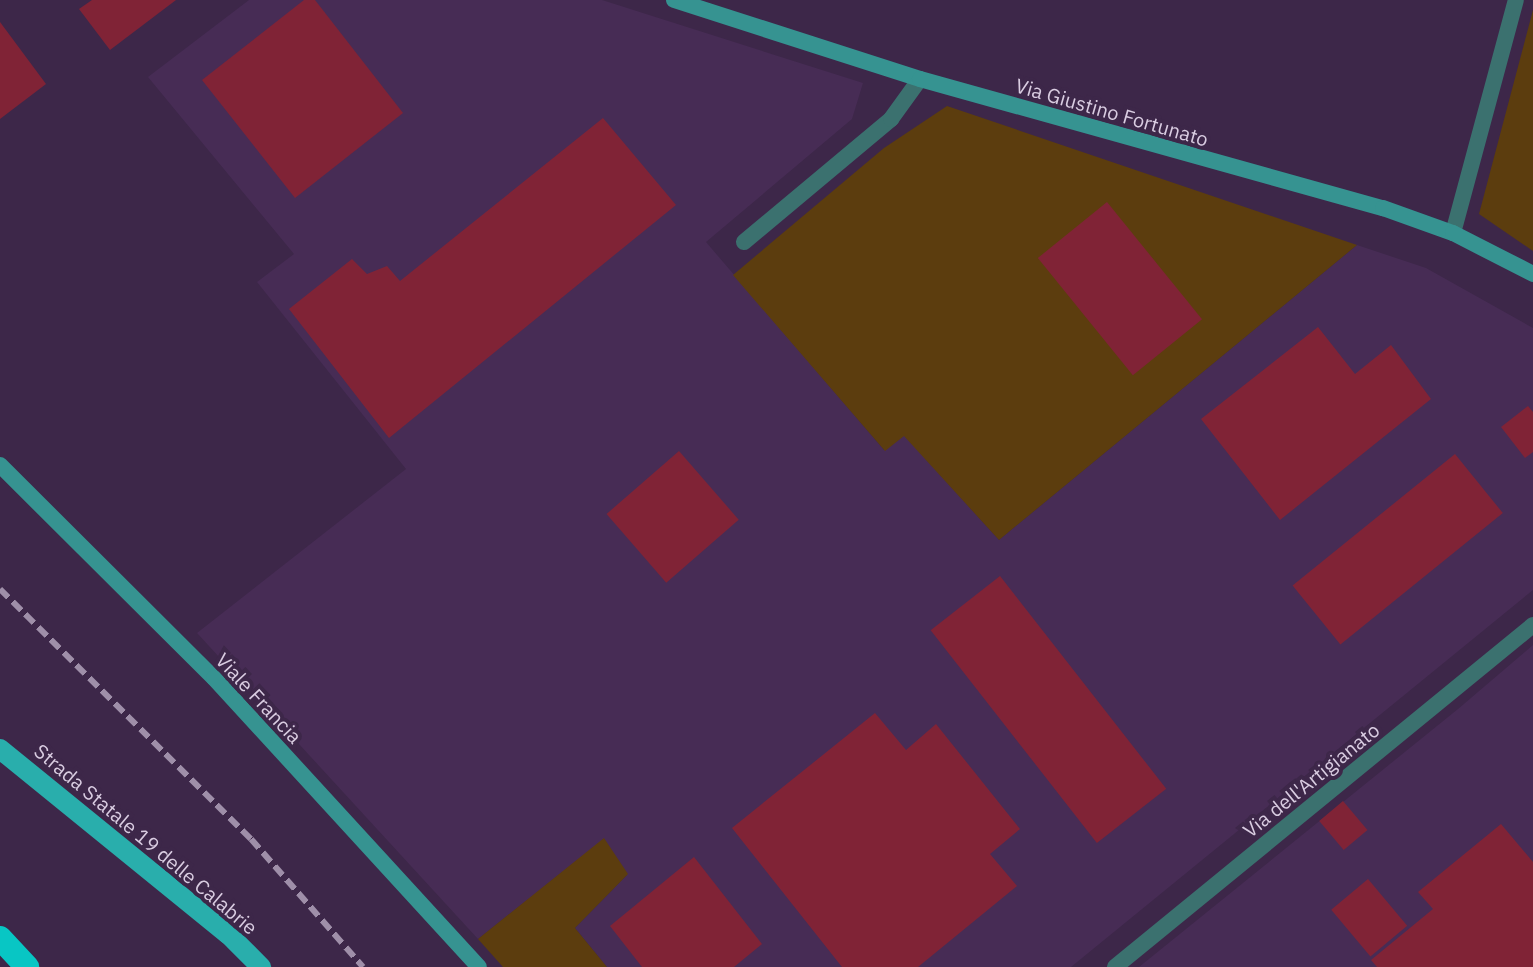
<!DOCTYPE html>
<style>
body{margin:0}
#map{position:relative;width:1533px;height:967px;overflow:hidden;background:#3d2749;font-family:"IBM Plex Sans",sans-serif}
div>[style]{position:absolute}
.built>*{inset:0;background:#472c55}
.green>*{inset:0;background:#5c3d0e}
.building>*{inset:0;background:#802336;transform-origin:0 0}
.street>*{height:16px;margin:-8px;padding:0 8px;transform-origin:8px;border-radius:8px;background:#3b716f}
.secondary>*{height:16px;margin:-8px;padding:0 8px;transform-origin:8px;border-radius:8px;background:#369391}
.primary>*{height:20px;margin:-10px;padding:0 10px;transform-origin:10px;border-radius:10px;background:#29aeac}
.highway>*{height:24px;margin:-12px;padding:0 12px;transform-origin:12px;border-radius:12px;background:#08c6c4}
.rail>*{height:6px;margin-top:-3px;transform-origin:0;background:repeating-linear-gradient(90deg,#9f8fa9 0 12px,transparent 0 18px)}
span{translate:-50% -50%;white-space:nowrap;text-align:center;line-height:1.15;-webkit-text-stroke:8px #3d2749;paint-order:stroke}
.street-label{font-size:20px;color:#d9cce1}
</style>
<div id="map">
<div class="built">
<i style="clip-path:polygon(249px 0,602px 0,863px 83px,852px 119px,706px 242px,884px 450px,904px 435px,999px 540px,1357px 245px,1426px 268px,1533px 328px,1533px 590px,1071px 967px,607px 967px,575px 928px,627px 875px,604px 839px,478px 939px,197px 633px,406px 469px,257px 282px,294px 254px,148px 77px)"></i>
<i style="clip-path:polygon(1533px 645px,1533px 967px,1139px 967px,1458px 709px)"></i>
</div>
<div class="green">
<i style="clip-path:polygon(1533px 10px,1533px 251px,1479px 214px)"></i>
<i style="clip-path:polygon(947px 106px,1357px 245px,999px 540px,904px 436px,885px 451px,733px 275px,884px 148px)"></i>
<i style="clip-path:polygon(604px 838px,628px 874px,575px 928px,607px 967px,503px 967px,478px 939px)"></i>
</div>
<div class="building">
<i style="clip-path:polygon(92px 0,176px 0,110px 50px,79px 9px)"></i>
<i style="clip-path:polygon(304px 0,315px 0,403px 113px,295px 198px,202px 80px)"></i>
<i style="clip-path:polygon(0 22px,46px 84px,0 119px)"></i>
<i style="clip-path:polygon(603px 118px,676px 205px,389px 438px,289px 309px,352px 259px,367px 274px,387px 266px,400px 281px)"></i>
<i style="left:1107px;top:202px;width:151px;height:89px;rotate:51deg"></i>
<i style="clip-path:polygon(1318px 327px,1355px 374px,1391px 345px,1431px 399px,1280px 520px,1201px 419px)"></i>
<i style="clip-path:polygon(1528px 406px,1533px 412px,1533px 452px,1525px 458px,1501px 427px)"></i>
<i style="left:679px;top:451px;width:91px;height:96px;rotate:49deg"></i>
<i style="left:1455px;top:454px;width:76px;height:209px;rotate:51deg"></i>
<i style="left:1000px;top:576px;width:270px;height:88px;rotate:52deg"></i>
<i style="clip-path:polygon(875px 713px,906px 750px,936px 724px,1020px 829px,990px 854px,1017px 886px,918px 967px,842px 967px,732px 828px)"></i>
<i style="left:1343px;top:801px;width:38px;height:31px;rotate:50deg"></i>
<i style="clip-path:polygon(1501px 824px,1533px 862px,1533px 967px,1377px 967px,1371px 960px,1433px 909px,1418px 892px)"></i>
<i style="clip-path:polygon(694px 857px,762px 944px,734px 967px,642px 967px,610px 926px)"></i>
<i style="left:1368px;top:879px;width:61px;height:48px;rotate:50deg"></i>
</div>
<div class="street">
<i style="left:1453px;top:233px;width:241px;rotate:-74.9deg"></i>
<i style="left:744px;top:242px;width:192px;rotate:-39.9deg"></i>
<i style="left:891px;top:119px;width:49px;rotate:-54.1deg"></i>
<i style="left:1115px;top:967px;width:540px;rotate:-39.29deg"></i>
</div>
<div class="secondary">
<i style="left:674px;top:0;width:258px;rotate:17.8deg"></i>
<i style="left:920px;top:79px;width:481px;rotate:15.6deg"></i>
<i style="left:1383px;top:208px;width:74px;rotate:19.7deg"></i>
<i style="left:1453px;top:233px;width:90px;rotate:27.1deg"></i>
<i style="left:0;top:465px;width:302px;rotate:44.9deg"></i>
<i style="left:214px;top:678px;width:392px;rotate:47.5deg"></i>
</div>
<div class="primary">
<i style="left:0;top:749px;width:294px;rotate:39.1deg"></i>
<i style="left:228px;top:934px;width:47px;rotate:45deg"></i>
</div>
<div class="highway">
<i style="left:0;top:938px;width:40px;rotate:47deg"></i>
</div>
<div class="rail">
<i style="left:0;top:589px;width:354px;rotate:44.9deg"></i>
<i style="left:251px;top:839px;width:170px;rotate:48.8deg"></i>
</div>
<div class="street-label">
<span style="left:1112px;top:112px;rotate:16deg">Via Giustino Fortunato</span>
<span style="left:259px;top:698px;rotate:47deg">Viale Francia</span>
<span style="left:1311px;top:780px;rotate:-39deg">Via dell'Artigianato</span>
<span style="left:146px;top:839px;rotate:40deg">Strada Statale 19 delle Calabrie</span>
</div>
</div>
